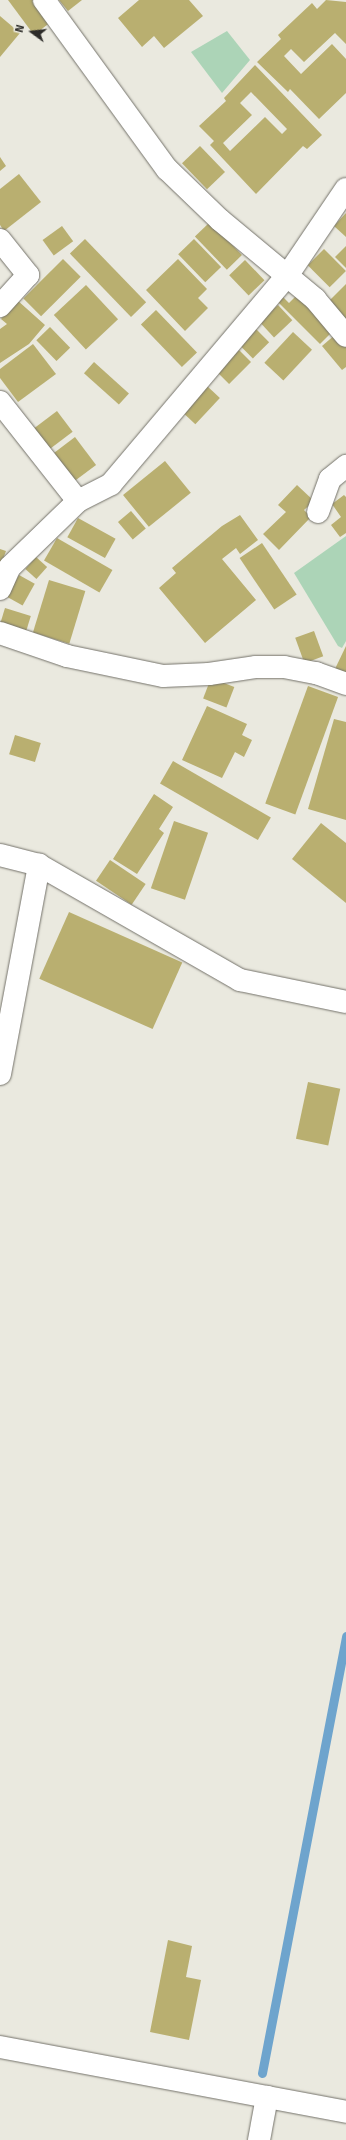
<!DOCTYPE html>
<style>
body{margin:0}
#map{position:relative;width:346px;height:2140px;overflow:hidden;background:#eae9df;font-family:Signika,sans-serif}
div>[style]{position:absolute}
.green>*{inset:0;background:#acd4b7}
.stream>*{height:9px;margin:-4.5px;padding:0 4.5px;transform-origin:4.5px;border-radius:4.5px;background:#6ea4cd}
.building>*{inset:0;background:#b9af70;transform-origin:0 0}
.roads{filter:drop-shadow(0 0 1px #74726a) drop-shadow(0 0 1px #74726a)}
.minor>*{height:22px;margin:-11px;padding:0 11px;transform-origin:11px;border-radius:11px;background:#fff}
span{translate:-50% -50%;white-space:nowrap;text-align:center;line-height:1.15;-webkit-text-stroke:3px #eae9df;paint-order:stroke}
.north{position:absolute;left:12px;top:12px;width:40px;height:40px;-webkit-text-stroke:3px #eae9df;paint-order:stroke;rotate:285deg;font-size:11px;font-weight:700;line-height:16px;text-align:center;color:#2d2c29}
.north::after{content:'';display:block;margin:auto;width:14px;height:18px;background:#2d2c29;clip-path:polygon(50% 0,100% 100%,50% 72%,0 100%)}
</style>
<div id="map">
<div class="green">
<i style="clip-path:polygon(227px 31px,250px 60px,222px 93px,191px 52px)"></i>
<i style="clip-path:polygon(346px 536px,346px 641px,342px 648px,338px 646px,294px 573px)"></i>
</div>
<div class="stream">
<i style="left:262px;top:2073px;width:445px;rotate:-79.1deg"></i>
</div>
<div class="building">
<i style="clip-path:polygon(8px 0,37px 0,52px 21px,34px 35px)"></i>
<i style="clip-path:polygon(59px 0,82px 0,68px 11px)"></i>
<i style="clip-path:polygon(139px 0,189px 0,203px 16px,164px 48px,154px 36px,142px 47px,118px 18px)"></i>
<i style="clip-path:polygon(326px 0,346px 2px,346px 44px,335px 33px,304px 62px,291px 49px,284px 56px,301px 74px,332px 44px,346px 59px,346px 93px,319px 119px,290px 89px,288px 92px,257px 62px,281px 39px,278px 35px,312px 3px,317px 9px)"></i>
<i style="clip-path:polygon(0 16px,20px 33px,0 57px)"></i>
<i style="clip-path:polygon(evenodd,255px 65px,322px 135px,307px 149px,303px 146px,256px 194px,210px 145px,214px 141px,199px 126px,226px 101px,224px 98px,255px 65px,251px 92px,287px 129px,282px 134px,265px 117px,230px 151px,223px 143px,252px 115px,240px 103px,251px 92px)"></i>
<i style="left:200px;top:146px;width:36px;height:25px;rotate:46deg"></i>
<i style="clip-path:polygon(0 157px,6px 166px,0 171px)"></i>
<i style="clip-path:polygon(19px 174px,41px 202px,4px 231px,0 225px,0 189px)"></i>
<i style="clip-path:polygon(346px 213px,346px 237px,334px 226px)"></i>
<i style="left:210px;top:222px;width:46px;height:21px;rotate:46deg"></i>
<i style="left:62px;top:226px;width:19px;height:24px;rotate:54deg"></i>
<i style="left:85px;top:239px;width:88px;height:21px;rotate:46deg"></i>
<i style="left:194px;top:239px;width:39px;height:22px;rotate:46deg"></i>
<i style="clip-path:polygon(346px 246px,346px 268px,335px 257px)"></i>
<i style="left:324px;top:249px;width:31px;height:23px;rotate:45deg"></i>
<i style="left:63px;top:259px;width:25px;height:56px;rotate:45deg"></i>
<i style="clip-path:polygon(178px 259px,207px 289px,198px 298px,208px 308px,185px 331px,146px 290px)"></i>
<i style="left:245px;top:260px;width:28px;height:22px;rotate:46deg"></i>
<i style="clip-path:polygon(346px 284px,346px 319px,329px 301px)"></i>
<i style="left:86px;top:285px;width:47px;height:44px;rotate:47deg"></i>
<i style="clip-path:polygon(300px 292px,336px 328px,320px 344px,278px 302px,283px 297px,289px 303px)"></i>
<i style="clip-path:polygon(17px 300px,45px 325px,29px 344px,0 363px,0 329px,7px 324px,1px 319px)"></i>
<i style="left:278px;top:305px;width:21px;height:25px;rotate:47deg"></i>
<i style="left:156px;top:310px;width:59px;height:21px;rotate:46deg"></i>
<i style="left:50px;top:327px;width:29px;height:19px;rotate:46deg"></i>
<i style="left:255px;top:328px;width:20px;height:23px;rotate:45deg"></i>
<i style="left:293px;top:332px;width:26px;height:42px;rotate:43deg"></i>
<i style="clip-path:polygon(336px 334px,346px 346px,346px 367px,342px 370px,322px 346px)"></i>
<i style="clip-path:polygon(33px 344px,56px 374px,18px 402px,0 378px,0 369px)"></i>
<i style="left:239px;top:350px;width:17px;height:31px;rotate:45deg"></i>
<i style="left:94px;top:362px;width:47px;height:15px;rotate:42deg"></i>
<i style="left:206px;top:385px;width:19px;height:36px;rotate:43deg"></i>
<i style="left:57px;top:411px;width:26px;height:29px;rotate:53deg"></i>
<i style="left:75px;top:437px;width:35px;height:26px;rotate:53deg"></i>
<i style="left:165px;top:461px;width:41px;height:54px;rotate:51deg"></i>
<i style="clip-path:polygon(297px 485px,314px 501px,304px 510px,311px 517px,279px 550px,263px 534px,286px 512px,278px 505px)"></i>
<i style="clip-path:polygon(344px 495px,346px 497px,346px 533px,340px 537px,331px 525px,341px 517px,332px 504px)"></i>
<i style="left:131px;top:511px;width:23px;height:17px;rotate:50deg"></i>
<i style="clip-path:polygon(240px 515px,258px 540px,240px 554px,236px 548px,222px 559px,256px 600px,205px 643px,159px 588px,176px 573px,172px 568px,222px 526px)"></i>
<i style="left:78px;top:518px;width:43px;height:22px;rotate:29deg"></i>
<i style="left:57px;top:538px;width:64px;height:26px;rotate:30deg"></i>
<i style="left:262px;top:543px;width:62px;height:27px;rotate:56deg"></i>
<i style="clip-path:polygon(0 549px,6px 551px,0 567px)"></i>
<i style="left:36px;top:557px;width:15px;height:16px;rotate:42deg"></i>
<i style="left:19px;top:575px;width:18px;height:25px;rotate:29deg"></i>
<i style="left:49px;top:580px;width:38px;height:55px;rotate:17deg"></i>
<i style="left:5px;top:608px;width:27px;height:18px;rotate:17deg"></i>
<i style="left:314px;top:631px;width:27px;height:20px;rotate:70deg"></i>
<i style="clip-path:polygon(346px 646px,346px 677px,334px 671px)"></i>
<i style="left:211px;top:678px;width:25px;height:22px;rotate:21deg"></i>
<i style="left:308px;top:686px;width:32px;height:125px;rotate:20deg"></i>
<i style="clip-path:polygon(207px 706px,247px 724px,242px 735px,252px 740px,244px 757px,235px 752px,222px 778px,182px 760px)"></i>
<i style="clip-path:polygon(334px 719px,346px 722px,346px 820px,308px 809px)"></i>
<i style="left:15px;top:735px;width:27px;height:20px;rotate:17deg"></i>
<i style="left:173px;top:761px;width:113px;height:26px;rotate:30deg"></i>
<i style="clip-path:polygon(154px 794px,173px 807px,159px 829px,164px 833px,137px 874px,113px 859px)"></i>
<i style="left:174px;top:821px;width:36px;height:71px;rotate:19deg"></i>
<i style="clip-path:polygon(321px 823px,346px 843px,346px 903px,292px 859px)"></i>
<i style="left:110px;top:860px;width:43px;height:25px;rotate:34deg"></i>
<i style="left:69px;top:912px;width:124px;height:73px;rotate:24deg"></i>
<i style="left:308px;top:1082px;width:33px;height:58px;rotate:12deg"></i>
<i style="clip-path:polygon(168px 1940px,192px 1946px,186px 1977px,201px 1980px,189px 2040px,150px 2032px)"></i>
</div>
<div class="roads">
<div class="minor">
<i style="left:44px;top:0;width:209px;rotate:54deg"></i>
<i style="left:167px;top:169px;width:74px;rotate:43.9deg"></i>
<i style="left:220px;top:220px;width:124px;rotate:39.7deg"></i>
<i style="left:315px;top:299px;width:48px;rotate:50deg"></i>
<i style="left:0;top:240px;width:45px;rotate:51.3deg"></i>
<i style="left:28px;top:275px;width:42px;rotate:132.1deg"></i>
<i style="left:0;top:402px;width:126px;rotate:51.8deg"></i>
<i style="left:318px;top:512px;width:35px;rotate:-70deg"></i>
<i style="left:330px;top:479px;width:21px;rotate:-39deg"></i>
<i style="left:0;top:589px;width:24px;rotate:-66deg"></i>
<i style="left:10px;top:567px;width:95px;rotate:-44.1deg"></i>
<i style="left:78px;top:501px;width:37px;rotate:-27deg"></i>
<i style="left:111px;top:484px;width:272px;rotate:-49.8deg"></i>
<i style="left:287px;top:276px;width:105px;rotate:-55.9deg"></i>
<i style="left:0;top:633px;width:71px;rotate:18.9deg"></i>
<i style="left:67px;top:656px;width:98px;rotate:11.8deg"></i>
<i style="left:163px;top:676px;width:46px;rotate:-2.5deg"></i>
<i style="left:209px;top:674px;width:48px;rotate:-8.5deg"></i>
<i style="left:256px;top:667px;width:28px"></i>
<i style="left:284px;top:667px;width:33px;rotate:11deg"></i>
<i style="left:316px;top:673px;width:32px;rotate:20deg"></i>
<i style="left:0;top:855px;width:40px;rotate:14.4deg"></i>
<i style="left:39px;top:865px;width:232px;rotate:29.8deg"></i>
<i style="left:240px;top:980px;width:108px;rotate:11.7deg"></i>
<i style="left:0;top:1074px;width:213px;rotate:-79.4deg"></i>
<i style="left:0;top:2047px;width:352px;rotate:10.6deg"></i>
<i style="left:259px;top:2140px;width:44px;rotate:-79.5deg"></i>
</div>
</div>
<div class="north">N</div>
</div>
